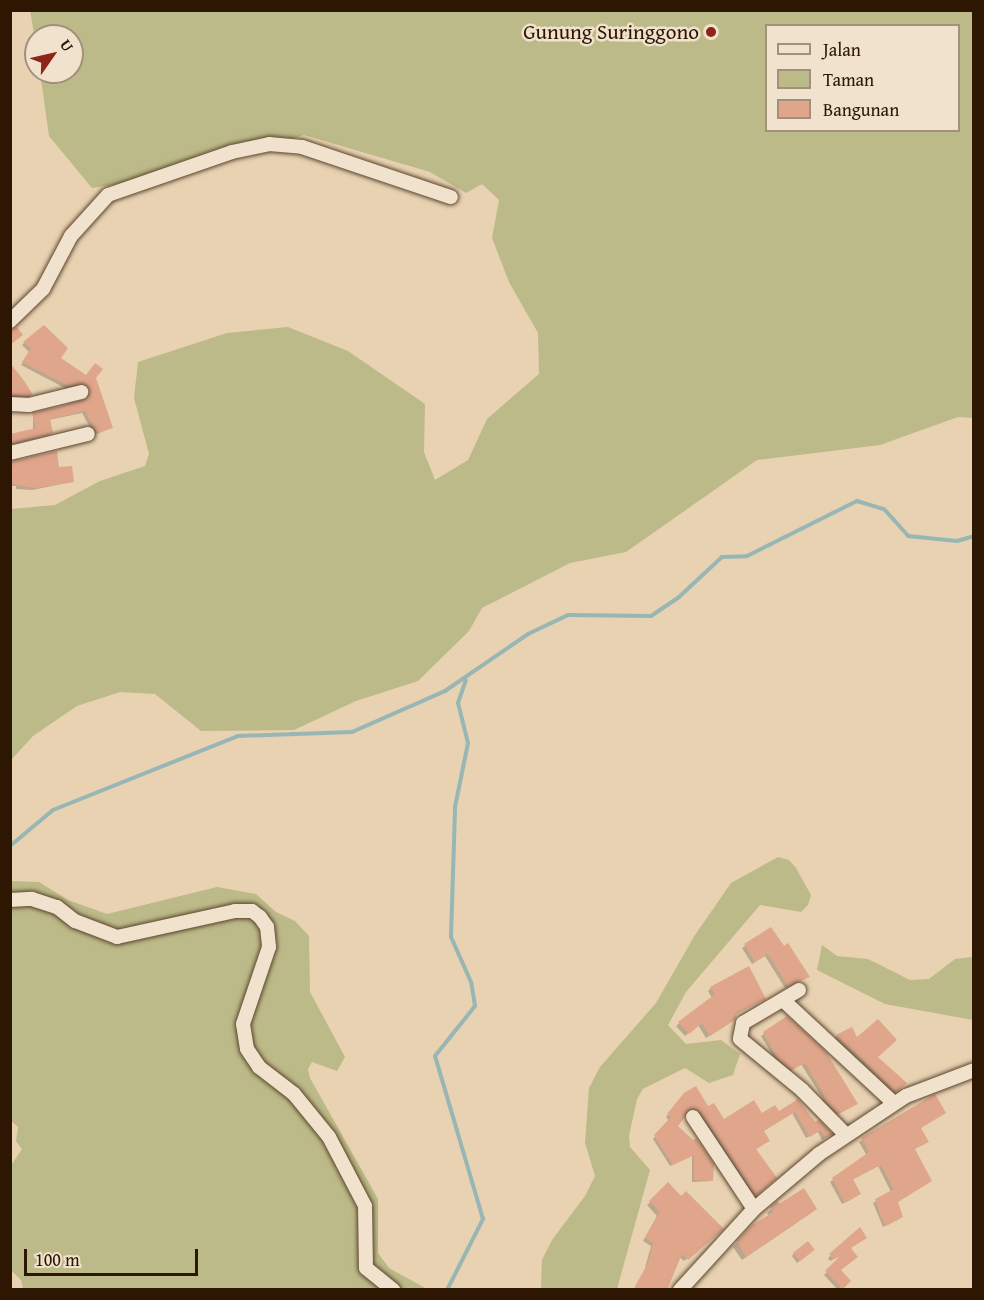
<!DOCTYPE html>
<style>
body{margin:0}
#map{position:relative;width:984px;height:1300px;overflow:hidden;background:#e8d2b2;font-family:"Gentium Book Plus",serif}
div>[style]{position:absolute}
.green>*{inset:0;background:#bcba88}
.shadow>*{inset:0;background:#0003}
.stream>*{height:4px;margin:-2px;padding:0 2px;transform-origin:2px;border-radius:2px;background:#98b6b3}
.building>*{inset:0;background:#e0a68c;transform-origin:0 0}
.roads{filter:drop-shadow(0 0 2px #5c452e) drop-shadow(0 0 2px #5c452e)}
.street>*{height:14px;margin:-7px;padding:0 7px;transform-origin:7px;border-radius:7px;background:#f0e2cd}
.dots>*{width:16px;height:16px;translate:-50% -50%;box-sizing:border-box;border:3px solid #f0e2cd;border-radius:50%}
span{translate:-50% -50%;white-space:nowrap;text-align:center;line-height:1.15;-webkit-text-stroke:5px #f0e2cd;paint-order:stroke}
.poi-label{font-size:21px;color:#2d1602}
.right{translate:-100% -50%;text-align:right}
.frame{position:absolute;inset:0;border:12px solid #2d1602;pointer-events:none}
.legend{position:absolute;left:765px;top:24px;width:195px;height:108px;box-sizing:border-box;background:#f0e2cd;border:2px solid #a2907c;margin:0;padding:8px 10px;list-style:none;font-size:18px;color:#2d1602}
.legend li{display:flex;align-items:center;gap:12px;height:30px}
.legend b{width:30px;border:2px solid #a2907c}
.north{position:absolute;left:24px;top:24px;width:60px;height:60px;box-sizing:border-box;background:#f0e2cd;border:2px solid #a2907c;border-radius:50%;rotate:56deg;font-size:16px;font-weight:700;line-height:24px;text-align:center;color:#2d1602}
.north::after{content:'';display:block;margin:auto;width:21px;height:27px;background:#8f2418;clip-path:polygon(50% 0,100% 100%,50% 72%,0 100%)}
.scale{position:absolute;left:24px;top:1249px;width:174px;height:27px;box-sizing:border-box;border:3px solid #2d1602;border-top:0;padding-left:8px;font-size:18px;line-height:21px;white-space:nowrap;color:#2d1602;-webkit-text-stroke:4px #f0e2cd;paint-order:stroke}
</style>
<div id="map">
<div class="green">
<i style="clip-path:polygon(evenodd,30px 11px,973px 11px,973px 418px,958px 417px,880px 445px,757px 460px,626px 552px,570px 563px,482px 608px,469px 631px,418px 681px,356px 701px,294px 730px,201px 731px,155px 694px,120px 692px,77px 706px,33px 736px,11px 760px,11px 509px,55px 505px,100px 481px,145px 466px,149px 454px,134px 398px,138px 362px,227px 333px,288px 327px,348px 351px,425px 404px,424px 452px,435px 480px,468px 460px,487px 419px,539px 374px,538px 333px,509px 282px,492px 238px,499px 200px,482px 184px,466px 193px,430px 172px,304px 135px,175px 175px,92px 188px,49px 136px,40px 72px,72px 72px,72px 36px,36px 36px,36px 44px,30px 11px,766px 26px,958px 26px,958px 130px,766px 130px,766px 26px)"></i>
<i style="clip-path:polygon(778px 857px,789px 860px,796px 868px,811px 895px,808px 905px,801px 912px,760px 905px,686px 992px,668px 1025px,686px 1044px,721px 1040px,740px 1054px,733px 1075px,709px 1083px,685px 1068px,643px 1089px,637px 1099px,629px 1136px,630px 1147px,650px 1170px,617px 1289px,541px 1289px,542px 1260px,552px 1240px,585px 1196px,595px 1176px,585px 1143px,589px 1088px,600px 1067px,656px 1003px,695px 935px,731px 883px)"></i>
<i style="clip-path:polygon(11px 881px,39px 882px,68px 900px,107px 914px,217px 887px,256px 894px,276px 912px,295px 921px,309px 936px,310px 992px,345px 1057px,337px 1071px,312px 1062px,308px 1069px,310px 1078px,378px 1199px,378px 1253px,389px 1268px,427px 1289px,23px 1289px,21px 1280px,11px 1270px,10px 1167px,22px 1149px,16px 1141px,18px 1127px,10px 1120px)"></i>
<i style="clip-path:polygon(822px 945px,837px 956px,868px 959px,910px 980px,929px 979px,955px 959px,973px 957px,973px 1020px,885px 1004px,817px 970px)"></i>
</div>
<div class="shadow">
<i style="clip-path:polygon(43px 327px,59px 358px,85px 377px,94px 378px,111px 428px,94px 435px,82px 413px,49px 420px,49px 435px,10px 445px,10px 436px,33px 430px,33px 415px,88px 398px,81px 386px,65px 388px,21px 365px,29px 352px,22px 345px)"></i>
<i style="clip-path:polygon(10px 373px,31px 395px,29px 397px,10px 397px)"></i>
<i style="clip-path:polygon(10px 463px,58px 469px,72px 482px,32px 490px,16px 489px,16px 486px,10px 486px)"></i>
<i style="clip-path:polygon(771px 929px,808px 977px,805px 979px,785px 988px,765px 956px,752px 964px,742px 948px)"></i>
<i style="clip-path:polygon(711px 988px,764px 999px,735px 1015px,729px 1023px,706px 1038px,698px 1025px,685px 1036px,676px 1026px,712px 998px,708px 991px)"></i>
<i style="clip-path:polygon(787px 1018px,853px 1106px,835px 1116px,821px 1101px,823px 1099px,801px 1064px,789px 1072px,776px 1061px,761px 1036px)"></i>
<i style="clip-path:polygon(837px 1036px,857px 1039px,905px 1083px,891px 1095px,834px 1039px)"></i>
<i style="clip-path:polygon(935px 1096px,944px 1113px,920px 1128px,897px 1203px,899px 1219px,883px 1227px,873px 1203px,891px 1192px,878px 1166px,852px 1180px,857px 1196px,842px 1204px,830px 1182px,867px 1156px,859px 1142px)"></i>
<i style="clip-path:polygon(682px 1097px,708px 1108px,724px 1121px,778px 1113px,797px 1101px,828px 1136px,822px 1140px,818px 1132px,806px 1138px,792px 1113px,762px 1132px,765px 1143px,755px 1150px,775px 1178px,752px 1197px,694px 1111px,685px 1112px,676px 1127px,712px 1181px,692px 1182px,692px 1156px,670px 1166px,653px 1139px,669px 1121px,666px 1117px)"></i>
<i style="clip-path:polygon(668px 1185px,722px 1229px,684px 1261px,679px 1257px,645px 1268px,651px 1246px,643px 1241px,657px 1216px,647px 1205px)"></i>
<i style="clip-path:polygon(777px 1203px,811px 1213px,742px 1260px,733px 1247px,752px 1227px,769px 1216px,767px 1213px)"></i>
<i style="clip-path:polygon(860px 1230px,839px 1271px,849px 1281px,838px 1290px,824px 1275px,843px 1255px,830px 1261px,828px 1258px)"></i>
<i style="clip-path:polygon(794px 1253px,810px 1253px,797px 1263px,792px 1256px)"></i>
</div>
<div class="stream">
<i style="left:10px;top:846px;width:56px;rotate:-39.9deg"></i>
<i style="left:53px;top:810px;width:199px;rotate:-21.8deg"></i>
<i style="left:238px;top:736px;width:114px;rotate:-2deg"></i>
<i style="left:352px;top:732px;width:102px;rotate:-23.8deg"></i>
<i style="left:445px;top:691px;width:101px;rotate:-34.5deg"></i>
<i style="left:528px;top:634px;width:44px;rotate:-25.4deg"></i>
<i style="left:568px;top:615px;width:83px;rotate:0.7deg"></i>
<i style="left:651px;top:616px;width:34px;rotate:-34deg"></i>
<i style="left:679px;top:597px;width:59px;rotate:-42.9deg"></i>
<i style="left:722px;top:557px;width:25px;rotate:-2deg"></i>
<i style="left:747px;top:556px;width:123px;rotate:-26.6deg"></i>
<i style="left:857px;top:501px;width:28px;rotate:17deg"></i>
<i style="left:884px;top:509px;width:36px;rotate:48deg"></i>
<i style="left:908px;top:536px;width:49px;rotate:5.8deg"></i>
<i style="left:957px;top:541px;width:18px;rotate:-16deg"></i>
<i style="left:447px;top:1290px;width:80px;rotate:-63.1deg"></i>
<i style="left:483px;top:1219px;width:170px;rotate:-106.4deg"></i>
<i style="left:435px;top:1056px;width:64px;rotate:-51.3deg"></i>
<i style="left:475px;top:1006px;width:24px;rotate:-99deg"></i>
<i style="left:471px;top:982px;width:49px;rotate:-114deg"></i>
<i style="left:451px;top:937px;width:130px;rotate:-88.2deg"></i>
<i style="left:455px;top:807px;width:65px;rotate:-78.5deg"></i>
<i style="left:468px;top:743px;width:41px;rotate:-104deg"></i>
<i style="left:458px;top:703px;width:24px;rotate:-71deg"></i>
</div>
<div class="building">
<i style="clip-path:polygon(44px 325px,68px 348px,61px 358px,86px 375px,95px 363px,103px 369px,96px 378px,113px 428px,97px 433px,85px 411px,50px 419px,53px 433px,10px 444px,10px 434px,36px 428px,32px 413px,83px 401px,90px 394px,84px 384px,69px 386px,22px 362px,31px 348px,23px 342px)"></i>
<i style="clip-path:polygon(17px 327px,23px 335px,10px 345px,10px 330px)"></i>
<i style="clip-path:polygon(10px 363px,25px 382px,33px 395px,10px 395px)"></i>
<i style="clip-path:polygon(57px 451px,59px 467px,72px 466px,74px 482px,36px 488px,10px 484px,10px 462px)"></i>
<i style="clip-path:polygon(771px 927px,784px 946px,788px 943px,810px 977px,788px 986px,768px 954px,755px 962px,744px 944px)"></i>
<i style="clip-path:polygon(749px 966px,766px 999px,737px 1013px,735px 1020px,710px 1036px,702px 1023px,689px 1034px,678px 1022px,715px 994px,710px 987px)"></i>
<i style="clip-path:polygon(787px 1016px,826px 1052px,858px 1104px,838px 1114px,822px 1098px,825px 1096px,805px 1063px,792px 1070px,778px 1059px,763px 1032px)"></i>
<i style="clip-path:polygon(878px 1019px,897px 1040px,878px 1057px,907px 1083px,896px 1092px,836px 1035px,852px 1027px,857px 1037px)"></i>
<i style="clip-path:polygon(696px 1086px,708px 1106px,714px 1103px,724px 1119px,754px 1100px,762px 1113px,775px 1105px,779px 1111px,798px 1099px,815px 1122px,819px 1120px,833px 1134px,825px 1138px,821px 1130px,810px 1137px,795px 1112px,764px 1131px,770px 1141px,756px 1149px,777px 1178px,756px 1196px,700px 1112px,692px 1108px,678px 1126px,693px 1140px,696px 1138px,714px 1164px,713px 1181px,694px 1180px,694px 1155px,673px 1165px,654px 1135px,671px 1117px,667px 1114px,684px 1093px)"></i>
<i style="clip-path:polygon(935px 1094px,946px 1113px,921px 1128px,929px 1142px,915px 1149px,932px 1181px,898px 1202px,903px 1217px,886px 1226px,881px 1217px,875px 1199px,894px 1189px,881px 1165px,853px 1179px,861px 1194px,845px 1203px,832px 1178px,869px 1152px,861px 1138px)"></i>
<i style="clip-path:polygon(668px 1182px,681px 1196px,686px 1191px,724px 1229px,688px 1260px,682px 1254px,667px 1290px,633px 1290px,648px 1263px,653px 1243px,645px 1238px,660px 1212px,649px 1201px)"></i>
<i style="clip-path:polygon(804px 1188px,817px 1209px,746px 1257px,737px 1241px,751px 1226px,773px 1212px,770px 1207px,777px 1201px,779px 1204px)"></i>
<i style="clip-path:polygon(860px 1227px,867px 1238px,851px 1248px,858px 1257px,841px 1270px,851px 1281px,843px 1289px,825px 1271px,840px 1256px,833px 1259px,829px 1254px)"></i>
<i style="left:808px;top:1241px;width:11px;height:19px;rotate:52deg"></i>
</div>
<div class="roads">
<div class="street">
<i style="left:10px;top:321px;width:46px;rotate:-44.1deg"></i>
<i style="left:43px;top:289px;width:60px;rotate:-62.2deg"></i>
<i style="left:71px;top:236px;width:55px;rotate:-47.9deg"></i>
<i style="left:108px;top:195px;width:131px;rotate:-19.1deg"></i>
<i style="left:232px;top:152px;width:38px;rotate:-12deg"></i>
<i style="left:269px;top:144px;width:33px;rotate:5deg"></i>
<i style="left:302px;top:147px;width:157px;rotate:18.6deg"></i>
<i style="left:10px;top:404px;width:19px;rotate:3deg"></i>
<i style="left:29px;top:405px;width:54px;rotate:-14deg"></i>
<i style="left:10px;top:453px;width:80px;rotate:-13.7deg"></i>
<i style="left:10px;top:900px;width:22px;rotate:-3deg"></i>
<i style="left:32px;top:899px;width:26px;rotate:18deg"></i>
<i style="left:57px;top:907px;width:23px;rotate:38deg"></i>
<i style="left:75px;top:921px;width:45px;rotate:20.9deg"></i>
<i style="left:117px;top:937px;width:121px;rotate:-12.4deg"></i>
<i style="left:235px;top:911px;width:17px"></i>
<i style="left:252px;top:911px;width:10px;rotate:37deg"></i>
<i style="left:260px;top:917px;width:12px;rotate:55deg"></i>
<i style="left:267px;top:927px;width:20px;rotate:84deg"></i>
<i style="left:269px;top:947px;width:81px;rotate:108.7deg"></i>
<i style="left:243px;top:1024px;width:25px;rotate:81deg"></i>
<i style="left:247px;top:1049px;width:22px;rotate:56deg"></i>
<i style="left:259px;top:1067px;width:44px;rotate:37.6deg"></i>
<i style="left:294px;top:1094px;width:55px;rotate:50.9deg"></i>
<i style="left:329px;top:1137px;width:78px;rotate:62.4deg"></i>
<i style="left:365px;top:1206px;width:62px;rotate:89.1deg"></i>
<i style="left:366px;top:1268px;width:35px;rotate:39deg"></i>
<i style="left:799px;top:990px;width:65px;rotate:149.5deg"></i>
<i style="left:743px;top:1023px;width:16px;rotate:101deg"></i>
<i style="left:740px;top:1039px;width:80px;rotate:39.4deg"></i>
<i style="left:802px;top:1090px;width:63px;rotate:45.6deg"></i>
<i style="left:783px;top:1000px;width:151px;rotate:42.9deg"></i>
<i style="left:693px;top:1117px;width:110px;rotate:56.5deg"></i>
<i style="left:680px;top:1290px;width:110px;rotate:-47.6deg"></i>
<i style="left:754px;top:1209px;width:85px;rotate:-40.2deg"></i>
<i style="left:819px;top:1154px;width:105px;rotate:-33.7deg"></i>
<i style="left:906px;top:1096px;width:73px;rotate:-20.9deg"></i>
</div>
</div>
<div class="dots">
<i style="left:711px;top:32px;background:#8f2418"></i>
</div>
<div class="poi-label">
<span class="right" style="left:699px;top:32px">Gunung Suringgono</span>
</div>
<div class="frame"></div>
<ul class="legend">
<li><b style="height:8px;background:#f0e2cd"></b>Jalan</li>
<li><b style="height:16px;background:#bcba88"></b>Taman</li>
<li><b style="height:16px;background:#e0a68c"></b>Bangunan</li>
</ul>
<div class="north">U</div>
<div class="scale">100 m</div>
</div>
